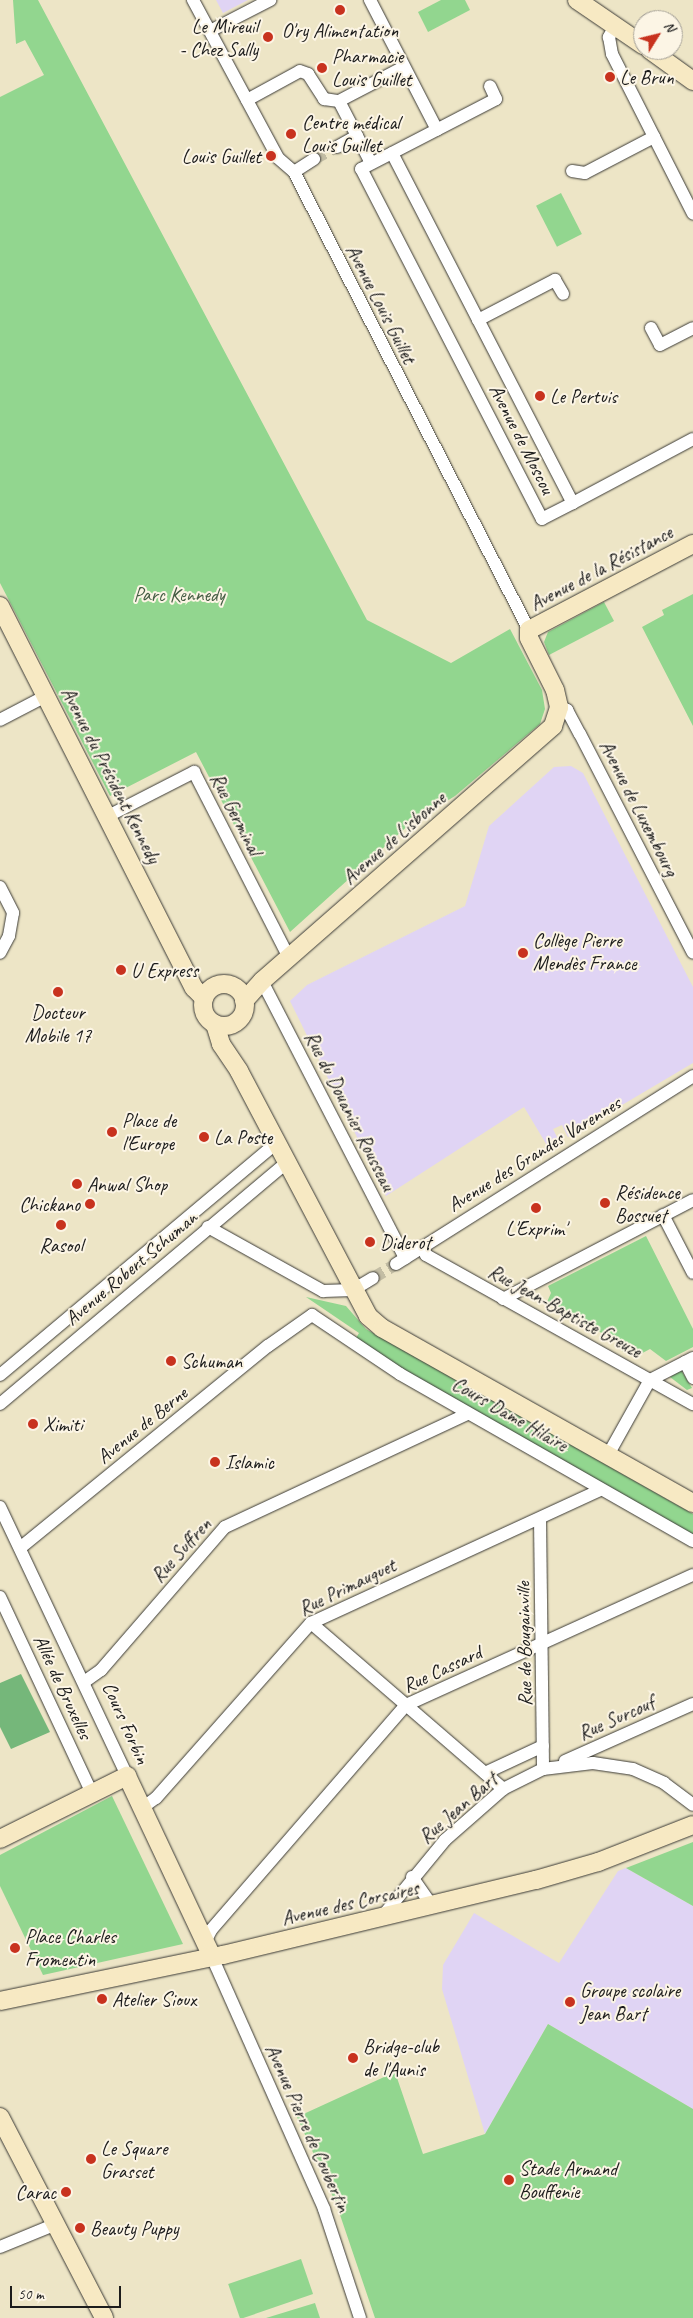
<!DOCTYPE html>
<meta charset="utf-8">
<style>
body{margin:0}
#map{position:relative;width:693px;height:2318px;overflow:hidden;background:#ede5c6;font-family:Caveat,sans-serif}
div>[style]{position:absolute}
.built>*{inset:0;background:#e0d4f4}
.green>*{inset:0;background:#92d68f;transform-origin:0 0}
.forest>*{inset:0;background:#75b77a}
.street-tunnel>*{height:12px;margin-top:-6px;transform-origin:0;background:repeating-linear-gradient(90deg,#c3bda4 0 12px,transparent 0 18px)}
.roads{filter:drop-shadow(0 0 1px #3b3a36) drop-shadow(0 0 1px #3b3a36)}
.street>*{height:12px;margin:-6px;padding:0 6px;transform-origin:6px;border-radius:6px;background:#fff}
.secondary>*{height:18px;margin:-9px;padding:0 9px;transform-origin:9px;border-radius:9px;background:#f7e9c3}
.secondary>.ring{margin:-9px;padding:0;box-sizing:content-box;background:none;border:18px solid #f7e9c3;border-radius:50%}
.dots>*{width:14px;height:14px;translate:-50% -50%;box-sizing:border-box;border:2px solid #fcf5e5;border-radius:50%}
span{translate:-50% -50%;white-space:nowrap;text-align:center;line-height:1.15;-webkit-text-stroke:4px #fcf5e5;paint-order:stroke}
.poi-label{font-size:20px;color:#1c1c1c}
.right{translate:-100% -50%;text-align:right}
.left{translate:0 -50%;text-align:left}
.street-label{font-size:20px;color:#1c1c1c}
.park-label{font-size:20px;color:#455d44}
.north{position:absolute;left:633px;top:10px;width:50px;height:50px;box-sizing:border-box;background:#fcf5e5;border:1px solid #a29e95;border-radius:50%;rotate:54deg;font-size:14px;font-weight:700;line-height:20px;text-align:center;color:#1c1c1c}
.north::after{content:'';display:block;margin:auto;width:18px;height:22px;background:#c8321e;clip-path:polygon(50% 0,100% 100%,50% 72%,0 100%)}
.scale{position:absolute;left:10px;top:2286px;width:111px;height:22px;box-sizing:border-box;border:2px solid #1c1c1c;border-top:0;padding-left:6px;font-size:15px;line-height:18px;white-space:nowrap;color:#1c1c1c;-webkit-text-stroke:4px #fcf5e5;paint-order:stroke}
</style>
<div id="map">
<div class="built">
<i style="clip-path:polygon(216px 0,248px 0,223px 13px)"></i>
<i style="clip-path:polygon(571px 766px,583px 773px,693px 987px,693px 1063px,568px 1137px,562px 1125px,553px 1129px,559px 1141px,548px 1147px,524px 1107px,386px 1196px,290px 1001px,307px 985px,465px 906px,489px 826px,554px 767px)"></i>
<i style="clip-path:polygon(626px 1868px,693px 1906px,693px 2109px,548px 2024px,485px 2134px,442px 1989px,443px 1965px,474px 1913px,559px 1963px,618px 1871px)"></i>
</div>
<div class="green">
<i style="clip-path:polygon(13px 0,38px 0,367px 620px,451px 663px,510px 629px,542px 690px,545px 709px,540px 724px,455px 796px,411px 823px,290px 932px,196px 752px,110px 796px,0 583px,0 97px,44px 75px,25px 40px,16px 44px)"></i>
<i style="clip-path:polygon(441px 0,465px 0,470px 10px,428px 32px,418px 12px)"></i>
<i style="left:561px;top:193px;width:46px;height:28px;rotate:63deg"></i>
<i style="clip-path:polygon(693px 594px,693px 726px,642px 627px,664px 615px,662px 610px)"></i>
<i style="clip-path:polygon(604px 602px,614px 621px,549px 655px,544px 642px,548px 632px)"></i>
<i style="clip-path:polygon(646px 1236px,693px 1329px,693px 1347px,666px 1361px,650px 1349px,635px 1357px,622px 1351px,621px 1344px,547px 1302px,551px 1293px,548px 1286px)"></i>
<i style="clip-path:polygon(306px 1297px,346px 1306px,366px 1329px,693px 1514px,693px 1536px,388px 1363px,356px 1338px,359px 1333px)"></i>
<i style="clip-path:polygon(681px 1370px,692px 1388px,687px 1390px,670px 1377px)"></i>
<i style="clip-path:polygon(112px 1796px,183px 1944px,43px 1975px,0 1886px,0 1855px)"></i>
<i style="clip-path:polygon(693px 1842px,693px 1906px,626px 1868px)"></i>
<i style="clip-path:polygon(548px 2024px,693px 2109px,693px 2318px,375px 2318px,337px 2206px,297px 2117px,395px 2072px,423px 2154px,485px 2134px)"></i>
<i style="left:301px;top:2259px;width:37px;height:77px;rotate:71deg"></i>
<i style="clip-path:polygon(315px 2303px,320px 2318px,266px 2318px)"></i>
</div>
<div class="forest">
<i style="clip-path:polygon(21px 1674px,50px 1732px,11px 1749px,0 1727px,0 1683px)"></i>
</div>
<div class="street-tunnel">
<i style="left:314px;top:159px;width:26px;rotate:-28deg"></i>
<i style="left:373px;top:1278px;width:27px;rotate:-31deg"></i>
</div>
<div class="roads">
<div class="street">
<i style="left:193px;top:0;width:179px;rotate:61.7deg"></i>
<i style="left:278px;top:158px;width:21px;rotate:41deg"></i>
<i style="left:294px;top:172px;width:515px;rotate:62.84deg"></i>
<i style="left:370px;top:0;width:146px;rotate:62.7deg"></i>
<i style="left:615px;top:26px;width:13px;rotate:119deg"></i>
<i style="left:609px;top:37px;width:17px;rotate:80deg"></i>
<i style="left:612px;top:54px;width:179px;rotate:63.1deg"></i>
<i style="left:210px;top:31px;width:68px;rotate:-27.3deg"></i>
<i style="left:247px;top:100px;width:60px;rotate:-28.7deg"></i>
<i style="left:300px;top:71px;width:9px;rotate:21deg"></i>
<i style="left:308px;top:74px;width:30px;rotate:57deg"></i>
<i style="left:324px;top:99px;width:15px;rotate:8deg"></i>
<i style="left:339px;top:101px;width:73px;rotate:-27.6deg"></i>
<i style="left:339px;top:101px;width:70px;rotate:62.7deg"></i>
<i style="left:337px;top:147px;width:23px;rotate:-29deg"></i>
<i style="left:392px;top:153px;width:394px;rotate:62.7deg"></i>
<i style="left:573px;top:503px;width:35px;rotate:153deg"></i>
<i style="left:542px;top:519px;width:394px;rotate:-117.3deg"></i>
<i style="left:361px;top:169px;width:152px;rotate:-27.4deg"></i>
<i style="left:496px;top:99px;width:14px;rotate:-115deg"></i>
<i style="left:572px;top:171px;width:13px;rotate:9deg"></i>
<i style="left:585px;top:173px;width:78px;rotate:-27.6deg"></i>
<i style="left:294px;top:172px;width:24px;rotate:-33deg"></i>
<i style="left:478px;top:320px;width:87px;rotate:-27.5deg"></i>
<i style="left:555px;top:280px;width:16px;rotate:60deg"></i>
<i style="left:651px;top:328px;width:19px;rotate:62deg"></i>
<i style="left:660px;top:345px;width:37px;rotate:-27deg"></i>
<i style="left:573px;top:503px;width:136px;rotate:-28.1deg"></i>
<i style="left:559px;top:707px;width:9px;rotate:21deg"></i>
<i style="left:567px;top:710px;width:27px;rotate:62deg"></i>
<i style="left:580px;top:734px;width:246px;rotate:62.7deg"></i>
<i style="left:0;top:720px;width:52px;rotate:-27.6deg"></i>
<i style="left:108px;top:816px;width:97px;rotate:-27.1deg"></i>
<i style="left:194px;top:772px;width:209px;rotate:62.9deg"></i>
<i style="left:0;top:887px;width:29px;rotate:63deg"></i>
<i style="left:13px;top:913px;width:23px;rotate:100deg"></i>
<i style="left:9px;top:936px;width:19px;rotate:118deg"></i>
<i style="left:262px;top:981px;width:312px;rotate:62.7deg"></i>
<i style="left:663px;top:1215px;width:65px;rotate:62.7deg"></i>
<i style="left:208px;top:1227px;width:132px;rotate:29.1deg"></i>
<i style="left:323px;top:1291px;width:30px;rotate:-2deg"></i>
<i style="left:353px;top:1290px;width:23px;rotate:-31deg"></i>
<i style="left:422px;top:1247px;width:9px;rotate:63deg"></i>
<i style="left:426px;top:1255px;width:306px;rotate:29.2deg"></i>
<i style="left:396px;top:1264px;width:352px;rotate:-32.3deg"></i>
<i style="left:503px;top:1299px;width:214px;rotate:-27.5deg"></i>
<i style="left:685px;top:1362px;width:18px;rotate:63deg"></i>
<i style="left:0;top:1375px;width:361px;rotate:-40deg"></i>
<i style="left:0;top:1404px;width:375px;rotate:-40.1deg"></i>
<i style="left:608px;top:1455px;width:86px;rotate:-60.8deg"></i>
<i style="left:650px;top:1380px;width:48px;rotate:-27.1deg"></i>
<i style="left:0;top:1507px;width:297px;rotate:64.7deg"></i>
<i style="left:540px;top:1519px;width:250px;rotate:89.3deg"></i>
<i style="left:20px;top:1548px;width:320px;rotate:-39.2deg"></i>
<i style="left:268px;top:1346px;width:54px;rotate:-35.2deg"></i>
<i style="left:312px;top:1315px;width:106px;rotate:33.8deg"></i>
<i style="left:400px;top:1374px;width:337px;rotate:29.7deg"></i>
<i style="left:0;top:1597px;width:217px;rotate:64.9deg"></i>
<i style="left:311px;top:1623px;width:254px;rotate:40.8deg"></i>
<i style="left:84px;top:1682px;width:21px;rotate:-35deg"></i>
<i style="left:101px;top:1670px;width:189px;rotate:-49.1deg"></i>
<i style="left:225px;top:1527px;width:267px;rotate:-25deg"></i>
<i style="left:565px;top:1761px;width:140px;rotate:-24deg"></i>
<i style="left:485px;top:1773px;width:64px;rotate:-25deg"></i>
<i style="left:142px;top:1808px;width:17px;rotate:-36deg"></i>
<i style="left:156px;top:1798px;width:234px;rotate:-48.5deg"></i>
<i style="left:311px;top:1623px;width:318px;rotate:-24.7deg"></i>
<i style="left:412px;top:1877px;width:35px;rotate:55deg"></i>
<i style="left:381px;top:1918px;width:101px;rotate:-50.6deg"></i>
<i style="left:445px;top:1840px;width:77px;rotate:-41.3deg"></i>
<i style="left:503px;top:1789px;width:45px;rotate:-26.6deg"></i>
<i style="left:543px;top:1769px;width:50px;rotate:-6.8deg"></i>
<i style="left:593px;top:1763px;width:40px;rotate:8.5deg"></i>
<i style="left:633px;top:1769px;width:34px;rotate:24deg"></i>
<i style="left:664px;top:1783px;width:36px;rotate:37deg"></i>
<i style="left:205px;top:1942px;width:13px;rotate:-63deg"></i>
<i style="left:211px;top:1930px;width:298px;rotate:-49.1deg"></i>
<i style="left:406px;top:1705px;width:315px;rotate:-24.4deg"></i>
<i style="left:212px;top:1957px;width:276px;rotate:66deg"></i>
<i style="left:324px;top:2209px;width:115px;rotate:71.7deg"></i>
<i style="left:0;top:2247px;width:61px;rotate:-22.3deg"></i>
</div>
<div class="secondary">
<i style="left:577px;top:0;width:80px;rotate:34.3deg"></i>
<i style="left:650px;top:50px;width:53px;rotate:35.8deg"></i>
<i style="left:0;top:606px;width:428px;rotate:63.1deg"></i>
<i style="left:194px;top:988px;width:14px;rotate:45deg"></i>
<i class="ring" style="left:203px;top:984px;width:24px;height:24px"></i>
<i style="left:244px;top:1001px;width:27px;rotate:-48deg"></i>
<i style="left:262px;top:981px;width:387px;rotate:-41.2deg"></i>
<i style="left:553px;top:726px;width:20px;rotate:-72deg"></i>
<i style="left:559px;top:707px;width:17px;rotate:-103deg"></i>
<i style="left:555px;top:690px;width:58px;rotate:-116.6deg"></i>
<i style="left:529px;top:638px;width:8px;rotate:-90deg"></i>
<i style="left:529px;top:630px;width:185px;rotate:-27.7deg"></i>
<i style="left:215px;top:1024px;width:21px;rotate:73deg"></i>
<i style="left:221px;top:1044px;width:32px;rotate:56deg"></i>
<i style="left:239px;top:1071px;width:277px;rotate:62.2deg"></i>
<i style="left:368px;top:1316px;width:18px;rotate:41deg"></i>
<i style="left:382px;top:1328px;width:357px;rotate:29.4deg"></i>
<i style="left:0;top:1839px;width:142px;rotate:-26.4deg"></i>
<i style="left:127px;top:1776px;width:200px;rotate:64.8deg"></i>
<i style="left:0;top:2001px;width:228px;rotate:-11.7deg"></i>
<i style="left:223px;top:1955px;width:322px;rotate:-13.5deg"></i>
<i style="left:536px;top:1880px;width:65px;rotate:-16.2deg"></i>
<i style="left:598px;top:1862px;width:102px;rotate:-21.3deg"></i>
<i style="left:0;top:2117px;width:226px;rotate:62.6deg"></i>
</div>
</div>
<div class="dots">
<i style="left:340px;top:10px;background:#c8321e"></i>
<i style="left:268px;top:37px;background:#c8321e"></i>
<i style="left:322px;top:68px;background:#c8321e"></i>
<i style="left:610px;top:77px;background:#c8321e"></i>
<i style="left:291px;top:134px;background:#c8321e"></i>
<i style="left:271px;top:156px;background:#c8321e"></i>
<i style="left:540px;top:396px;background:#c8321e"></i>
<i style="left:523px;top:953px;background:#c8321e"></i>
<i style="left:121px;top:970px;background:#c8321e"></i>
<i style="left:58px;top:992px;background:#c8321e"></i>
<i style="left:112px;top:1132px;background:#c8321e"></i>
<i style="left:204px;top:1137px;background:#c8321e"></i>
<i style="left:77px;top:1184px;background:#c8321e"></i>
<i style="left:605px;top:1203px;background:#c8321e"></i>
<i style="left:90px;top:1204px;background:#c8321e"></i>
<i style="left:536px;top:1208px;background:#c8321e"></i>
<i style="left:61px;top:1225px;background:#c8321e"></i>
<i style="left:370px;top:1242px;background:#c8321e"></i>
<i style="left:171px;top:1361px;background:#c8321e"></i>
<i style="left:33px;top:1424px;background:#c8321e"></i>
<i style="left:215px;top:1462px;background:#c8321e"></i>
<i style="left:15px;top:1948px;background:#c8321e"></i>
<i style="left:102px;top:1999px;background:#c8321e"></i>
<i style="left:570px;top:2002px;background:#c8321e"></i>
<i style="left:353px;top:2058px;background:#c8321e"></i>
<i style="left:91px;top:2159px;background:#c8321e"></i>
<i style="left:509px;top:2180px;background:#c8321e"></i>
<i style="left:66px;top:2192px;background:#c8321e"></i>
<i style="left:80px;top:2228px;background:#c8321e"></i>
</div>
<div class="poi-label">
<span class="right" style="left:258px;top:38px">Le Mireuil<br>- Chez Sally</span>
<span style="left:340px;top:30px">O'ry Alimentation</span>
<span class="left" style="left:332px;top:68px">Pharmacie<br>Louis Guillet</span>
<span class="left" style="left:620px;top:77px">Le Brun</span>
<span class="left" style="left:302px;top:134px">Centre médical<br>Louis Guillet</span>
<span class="right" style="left:261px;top:156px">Louis Guillet</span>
<span class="left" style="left:550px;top:396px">Le Pertuis</span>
<span class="left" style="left:533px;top:952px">Collège Pierre<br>Mendès France</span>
<span class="left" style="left:131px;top:970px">U Express</span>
<span style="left:58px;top:1024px">Docteur<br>Mobile 17</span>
<span class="left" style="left:122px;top:1132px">Place de<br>l'Europe</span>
<span class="left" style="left:214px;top:1137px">La Poste</span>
<span class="left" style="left:87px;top:1184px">Anwal Shop</span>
<span class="left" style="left:615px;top:1204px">Résidence<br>Bossuet</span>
<span class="right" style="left:80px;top:1204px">Chickano</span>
<span style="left:536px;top:1228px">L'Exprim'</span>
<span class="left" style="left:380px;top:1242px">Diderot</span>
<span style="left:61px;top:1245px">Rasool</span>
<span class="left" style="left:181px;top:1361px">Schuman</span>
<span class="left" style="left:43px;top:1424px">Ximiti</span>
<span class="left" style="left:225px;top:1462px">Islamic</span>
<span class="left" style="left:25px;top:1948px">Place Charles<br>Fromentin</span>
<span class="left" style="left:580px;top:2002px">Groupe scolaire<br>Jean Bart</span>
<span class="left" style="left:112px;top:1999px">Atelier Sioux</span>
<span class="left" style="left:363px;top:2058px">Bridge-club<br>de l'Aunis</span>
<span class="left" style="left:101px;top:2160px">Le Square<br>Grasset</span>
<span class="left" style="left:519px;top:2180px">Stade Armand<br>Bouffenie</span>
<span class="right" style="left:56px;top:2192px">Carac</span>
<span class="left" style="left:90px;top:2228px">Beauty Puppy</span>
</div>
<div class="street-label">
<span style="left:381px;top:304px;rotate:63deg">Avenue Louis Guillet</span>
<span style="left:522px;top:439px;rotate:63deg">Avenue de Moscou</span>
<span style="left:601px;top:568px;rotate:-28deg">Avenue de la Résistance</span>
<span style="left:111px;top:775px;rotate:63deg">Avenue du Président Kennedy</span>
<span style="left:639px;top:808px;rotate:63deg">Avenue de Luxembourg</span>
<span style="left:236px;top:814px;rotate:63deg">Rue Germinal</span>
<span style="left:394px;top:838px;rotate:-41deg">Avenue de Lisbonne</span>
<span style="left:350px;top:1111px;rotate:63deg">Rue du Douanier Rousseau</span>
<span style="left:534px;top:1154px;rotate:-32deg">Avenue des Grandes Varennes</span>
<span style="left:131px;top:1268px;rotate:-40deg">Avenue Robert Schuman</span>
<span style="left:565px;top:1311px;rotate:29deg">Rue Jean-Baptiste Greuze</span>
<span style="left:510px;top:1414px;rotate:30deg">Cours Dame Hilaire</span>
<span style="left:142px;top:1425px;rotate:-39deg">Avenue de Berne</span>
<span style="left:181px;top:1550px;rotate:-48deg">Rue Suffren</span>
<span style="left:347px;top:1587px;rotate:-26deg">Rue Primauguet</span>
<span style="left:524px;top:1644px;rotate:-91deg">Rue de Bougainville</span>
<span style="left:442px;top:1669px;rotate:-25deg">Rue Cassard</span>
<span style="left:63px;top:1687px;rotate:65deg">Allée de Bruxelles</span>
<span style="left:616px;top:1718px;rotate:-24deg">Rue Surcouf</span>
<span style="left:126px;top:1723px;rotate:66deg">Cours Forbin</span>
<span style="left:458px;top:1808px;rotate:-41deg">Rue Jean Bart</span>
<span style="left:350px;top:1903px;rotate:-13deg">Avenue des Corsaires</span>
<span style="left:308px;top:2128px;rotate:66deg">Avenue Pierre de Coubertin</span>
</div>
<div class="park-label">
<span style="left:179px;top:594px">Parc Kennedy</span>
</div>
<div class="north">N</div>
<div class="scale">50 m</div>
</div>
